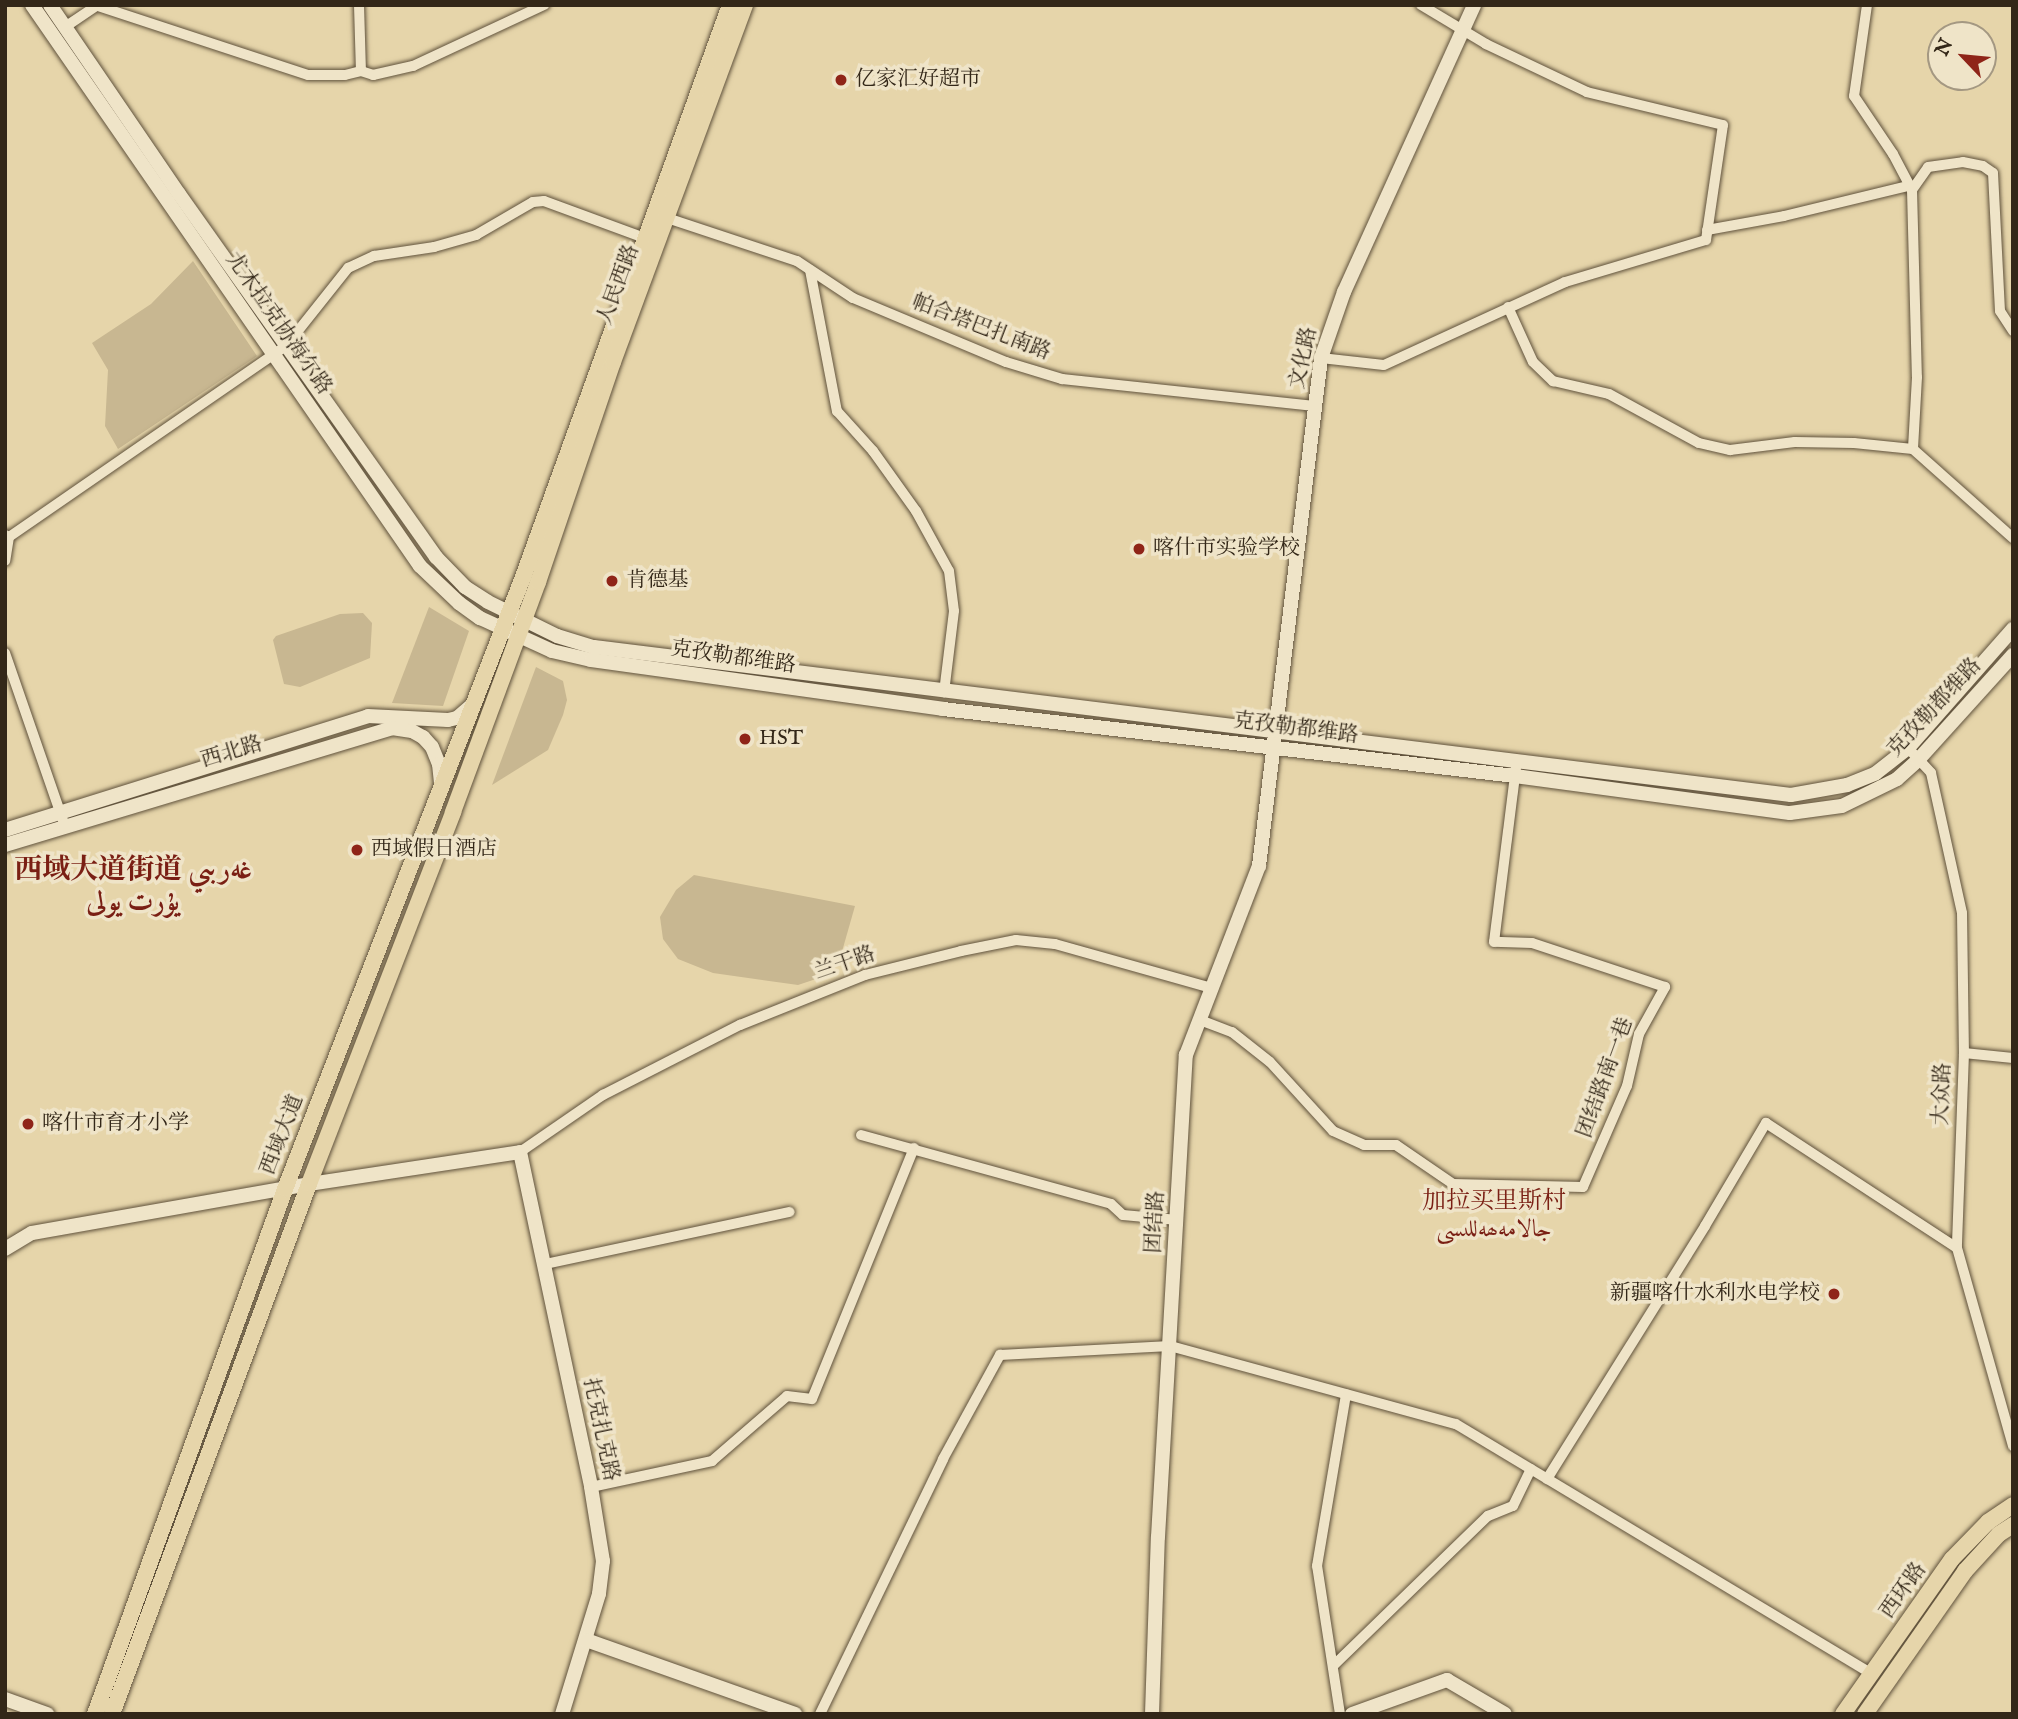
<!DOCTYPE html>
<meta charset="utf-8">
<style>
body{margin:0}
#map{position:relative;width:2018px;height:1719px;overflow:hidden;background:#e6d5aa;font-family:"IM FELL English",Amiri,"Noto Serif SC",serif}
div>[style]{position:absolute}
.green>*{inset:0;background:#c8b791}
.roads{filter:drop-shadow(0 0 2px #60523c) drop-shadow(0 0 2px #60523c)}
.street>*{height:10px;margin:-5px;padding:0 5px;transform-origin:5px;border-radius:5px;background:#efe4c8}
.secondary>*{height:14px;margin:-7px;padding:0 7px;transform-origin:7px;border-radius:7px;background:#efe4c8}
.primary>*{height:16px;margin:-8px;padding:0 8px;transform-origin:8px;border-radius:8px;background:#e6d5aa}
.dots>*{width:19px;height:19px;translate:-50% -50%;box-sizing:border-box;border:4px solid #efe4c8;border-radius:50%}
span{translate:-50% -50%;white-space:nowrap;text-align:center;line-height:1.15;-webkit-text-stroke:7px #efe4c8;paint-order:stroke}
.poi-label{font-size:21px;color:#332718}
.left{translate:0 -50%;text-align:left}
.right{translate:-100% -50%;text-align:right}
.street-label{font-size:21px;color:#332718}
.quarter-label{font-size:24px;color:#7a1f14}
.district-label{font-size:28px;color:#7a1f14;font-weight:700}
.frame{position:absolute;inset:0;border:7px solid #332718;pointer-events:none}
.north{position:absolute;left:1927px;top:21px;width:70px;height:70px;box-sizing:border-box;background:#efe4c8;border:2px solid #a49882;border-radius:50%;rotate:296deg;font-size:19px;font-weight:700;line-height:28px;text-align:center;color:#332718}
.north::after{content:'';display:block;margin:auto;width:24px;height:32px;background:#8f2418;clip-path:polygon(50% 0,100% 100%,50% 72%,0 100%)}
</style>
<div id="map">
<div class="green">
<i style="clip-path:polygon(193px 261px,257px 356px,118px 449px,105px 426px,108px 370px,92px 343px,151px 304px)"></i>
<i style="clip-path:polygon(429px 607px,469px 631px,443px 706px,392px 703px)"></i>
<i style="clip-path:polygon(363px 613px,372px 623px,370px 658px,300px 687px,284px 684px,273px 640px,276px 636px,340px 614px)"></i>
<i style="clip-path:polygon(536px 667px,563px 681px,567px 700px,563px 715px,548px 750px,492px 785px)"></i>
<i style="clip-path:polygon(694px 875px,855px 906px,839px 962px,828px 975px,798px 985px,713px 973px,678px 959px,663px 939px,660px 917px,676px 890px)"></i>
</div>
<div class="roads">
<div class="street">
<i style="left:359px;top:5px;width:66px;rotate:88.3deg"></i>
<i style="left:1867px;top:5px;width:92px;rotate:98.1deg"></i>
<i style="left:1854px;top:96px;width:70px;rotate:56.1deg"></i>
<i style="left:1893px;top:154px;width:41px;rotate:62.2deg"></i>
<i style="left:1912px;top:190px;width:187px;rotate:88.5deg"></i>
<i style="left:1917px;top:377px;width:72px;rotate:93.2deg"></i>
<i style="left:98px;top:6px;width:221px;rotate:18.2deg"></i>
<i style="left:308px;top:75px;width:37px"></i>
<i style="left:345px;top:75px;width:16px;rotate:-14deg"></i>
<i style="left:361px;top:71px;width:13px;rotate:18deg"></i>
<i style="left:373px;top:75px;width:41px;rotate:-12.7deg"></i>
<i style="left:413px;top:66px;width:145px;rotate:-25deg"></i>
<i style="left:65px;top:27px;width:40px;rotate:-34deg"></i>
<i style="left:1912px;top:190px;width:28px;rotate:-55deg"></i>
<i style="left:1928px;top:167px;width:35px;rotate:-8deg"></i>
<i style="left:1963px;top:162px;width:20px;rotate:11deg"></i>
<i style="left:1983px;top:166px;width:12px;rotate:35deg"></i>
<i style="left:1993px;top:173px;width:138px;rotate:87.1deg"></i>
<i style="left:2000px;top:311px;width:24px;rotate:57deg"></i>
<i style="left:661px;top:216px;width:143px;rotate:18.3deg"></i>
<i style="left:797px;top:261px;width:67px;rotate:33.5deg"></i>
<i style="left:853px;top:298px;width:166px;rotate:22.7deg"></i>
<i style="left:1006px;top:362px;width:59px;rotate:16.9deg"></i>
<i style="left:1062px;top:379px;width:254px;rotate:6.1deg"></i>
<i style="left:1707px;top:230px;width:78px;rotate:-10.3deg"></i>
<i style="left:1784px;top:216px;width:128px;rotate:-13.6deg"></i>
<i style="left:810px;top:270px;width:144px;rotate:79.2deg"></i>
<i style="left:837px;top:411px;width:54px;rotate:48deg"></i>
<i style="left:873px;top:451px;width:74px;rotate:54.4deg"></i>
<i style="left:916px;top:511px;width:68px;rotate:61.2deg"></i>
<i style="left:949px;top:571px;width:40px;rotate:82.9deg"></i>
<i style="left:954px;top:611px;width:82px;rotate:97deg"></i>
<i style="left:1508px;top:307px;width:60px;rotate:65.6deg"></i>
<i style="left:1533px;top:362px;width:28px;rotate:44deg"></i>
<i style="left:1553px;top:381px;width:57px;rotate:13.1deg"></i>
<i style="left:1609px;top:394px;width:102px;rotate:28.6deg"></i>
<i style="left:1699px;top:443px;width:32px;rotate:13deg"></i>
<i style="left:1730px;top:450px;width:65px;rotate:-7deg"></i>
<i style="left:1795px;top:442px;width:59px;rotate:1deg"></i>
<i style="left:1854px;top:443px;width:59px;rotate:5.8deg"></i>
<i style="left:1321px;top:358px;width:63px;rotate:6.3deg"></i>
<i style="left:1384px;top:365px;width:199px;rotate:-24.6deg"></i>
<i style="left:1565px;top:282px;width:147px;rotate:-16.6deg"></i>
<i style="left:1706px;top:240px;width:116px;rotate:-81.6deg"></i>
<i style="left:1723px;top:125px;width:140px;rotate:-166.4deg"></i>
<i style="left:1587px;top:92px;width:112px;rotate:-154.6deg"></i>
<i style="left:1486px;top:44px;width:76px;rotate:-149deg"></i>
<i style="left:1913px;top:449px;width:134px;rotate:41.7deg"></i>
<i style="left:5px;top:535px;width:4px;rotate:27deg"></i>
<i style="left:9px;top:537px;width:24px;rotate:99deg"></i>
<i style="left:9px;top:537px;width:336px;rotate:-34.6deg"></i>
<i style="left:286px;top:346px;width:100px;rotate:-51.5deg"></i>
<i style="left:348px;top:268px;width:29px;rotate:-25deg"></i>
<i style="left:374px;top:256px;width:61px;rotate:-8.5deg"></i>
<i style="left:434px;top:247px;width:44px;rotate:-15.9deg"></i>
<i style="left:476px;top:235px;width:66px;rotate:-30.1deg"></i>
<i style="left:533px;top:202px;width:11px;rotate:-5deg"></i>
<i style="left:544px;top:201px;width:113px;rotate:20.2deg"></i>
<i style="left:5px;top:653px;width:183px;rotate:70.9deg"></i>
<i style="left:1908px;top:748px;width:34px;rotate:47deg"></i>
<i style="left:1931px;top:773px;width:143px;rotate:77.5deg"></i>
<i style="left:1962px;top:913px;width:140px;rotate:89.2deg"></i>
<i style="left:1964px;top:1053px;width:195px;rotate:92.1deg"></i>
<i style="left:1957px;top:1248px;width:206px;rotate:74.2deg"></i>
<i style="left:1200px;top:1020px;width:34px;rotate:21deg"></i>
<i style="left:1232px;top:1032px;width:48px;rotate:38.3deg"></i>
<i style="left:1270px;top:1062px;width:93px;rotate:47.6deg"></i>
<i style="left:1333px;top:1131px;width:34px;rotate:24deg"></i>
<i style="left:1364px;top:1145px;width:32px"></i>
<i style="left:1396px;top:1145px;width:69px;rotate:34.4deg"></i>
<i style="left:1453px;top:1184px;width:130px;rotate:1.3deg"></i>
<i style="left:1583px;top:1187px;width:110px;rotate:-66.5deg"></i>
<i style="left:1627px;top:1086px;width:53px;rotate:-77deg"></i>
<i style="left:1639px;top:1034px;width:54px;rotate:-61deg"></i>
<i style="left:1665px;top:987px;width:140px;rotate:-161.7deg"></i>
<i style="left:1532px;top:943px;width:38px;rotate:-178deg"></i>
<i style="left:1494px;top:942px;width:182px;rotate:-82.8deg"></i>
<i style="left:1964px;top:1053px;width:49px;rotate:5.8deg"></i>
<i style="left:861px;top:1135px;width:259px;rotate:15.4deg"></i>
<i style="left:1111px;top:1204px;width:16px;rotate:43deg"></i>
<i style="left:1123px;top:1215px;width:55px;rotate:5.2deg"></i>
<i style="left:520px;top:1152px;width:101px;rotate:-34.5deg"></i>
<i style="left:603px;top:1095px;width:154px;rotate:-27.1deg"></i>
<i style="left:740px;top:1025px;width:135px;rotate:-21.8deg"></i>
<i style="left:865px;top:975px;width:99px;rotate:-14deg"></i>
<i style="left:961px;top:951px;width:56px;rotate:-11.3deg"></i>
<i style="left:1016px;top:940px;width:39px;rotate:6deg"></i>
<i style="left:1055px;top:944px;width:163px;rotate:15.7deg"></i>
<i style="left:545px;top:1264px;width:250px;rotate:-12deg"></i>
<i style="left:1547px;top:1479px;width:298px;rotate:-58deg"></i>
<i style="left:1705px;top:1226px;width:120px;rotate:-59.4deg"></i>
<i style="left:1766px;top:1123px;width:228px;rotate:33.2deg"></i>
<i style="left:591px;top:1487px;width:124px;rotate:-12.1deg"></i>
<i style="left:712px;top:1461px;width:99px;rotate:-40.9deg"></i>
<i style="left:787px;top:1396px;width:25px;rotate:7deg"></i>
<i style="left:812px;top:1399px;width:271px;rotate:-67.9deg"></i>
<i style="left:1333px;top:1666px;width:216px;rotate:-44.1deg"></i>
<i style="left:1488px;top:1516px;width:27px;rotate:-22deg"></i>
<i style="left:1513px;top:1506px;width:41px;rotate:-64.1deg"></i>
<i style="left:820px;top:1714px;width:283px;rotate:-64.2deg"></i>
<i style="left:943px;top:1459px;width:119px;rotate:-61.3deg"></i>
<i style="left:1000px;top:1355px;width:170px;rotate:-3deg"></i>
<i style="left:1170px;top:1346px;width:296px;rotate:15.3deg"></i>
<i style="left:1456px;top:1424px;width:484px;rotate:31deg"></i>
<i style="left:1340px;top:1714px;width:150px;rotate:-98.8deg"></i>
<i style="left:1317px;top:1566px;width:174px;rotate:-80.4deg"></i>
</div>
<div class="secondary">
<i style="left:32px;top:5px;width:682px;rotate:55.33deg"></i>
<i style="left:420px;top:566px;width:54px;rotate:43.5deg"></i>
<i style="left:459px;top:603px;width:26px;rotate:36deg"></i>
<i style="left:480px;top:618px;width:79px;rotate:24.6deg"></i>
<i style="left:552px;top:651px;width:40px;rotate:13deg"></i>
<i style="left:591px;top:660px;width:355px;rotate:7.9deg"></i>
<i style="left:943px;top:709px;width:576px;rotate:6.68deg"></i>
<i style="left:1515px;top:776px;width:277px;rotate:7.7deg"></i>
<i style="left:1790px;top:813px;width:52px;rotate:-7.7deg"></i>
<i style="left:1842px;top:806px;width:61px;rotate:-26.1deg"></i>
<i style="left:1897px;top:779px;width:28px;rotate:-42deg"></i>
<i style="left:1918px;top:760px;width:142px;rotate:-47.9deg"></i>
<i style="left:50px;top:5px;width:229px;rotate:55.7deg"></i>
<i style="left:179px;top:194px;width:445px;rotate:54.7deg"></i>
<i style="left:436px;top:557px;width:42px;rotate:46deg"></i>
<i style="left:465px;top:587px;width:27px;rotate:33deg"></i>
<i style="left:488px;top:602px;width:77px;rotate:26.2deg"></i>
<i style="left:557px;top:636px;width:39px;rotate:17deg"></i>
<i style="left:594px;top:647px;width:1206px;rotate:7.05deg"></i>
<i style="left:1791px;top:795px;width:57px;rotate:-10.1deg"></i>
<i style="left:1847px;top:785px;width:31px;rotate:-22deg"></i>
<i style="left:1876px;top:773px;width:41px;rotate:-38deg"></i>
<i style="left:1908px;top:748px;width:159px;rotate:-48.6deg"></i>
<i style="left:5px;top:830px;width:380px;rotate:-17.4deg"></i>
<i style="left:368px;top:716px;width:80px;rotate:2.9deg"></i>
<i style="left:448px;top:720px;width:9px;rotate:-13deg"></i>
<i style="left:457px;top:718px;width:18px;rotate:-41deg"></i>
<i style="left:5px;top:845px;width:404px;rotate:-16.8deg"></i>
<i style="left:392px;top:728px;width:20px;rotate:9deg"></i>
<i style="left:412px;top:731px;width:13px;rotate:29deg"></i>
<i style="left:423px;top:737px;width:13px;rotate:48deg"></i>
<i style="left:432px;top:747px;width:18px;rotate:68deg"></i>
<i style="left:439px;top:764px;width:20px;rotate:84deg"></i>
<i style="left:5px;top:1249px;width:31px;rotate:-31deg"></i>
<i style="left:32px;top:1233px;width:281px;rotate:-10deg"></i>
<i style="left:309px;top:1184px;width:213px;rotate:-8.6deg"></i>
<i style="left:520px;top:1152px;width:342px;rotate:78deg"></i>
<i style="left:591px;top:1487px;width:75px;rotate:80.8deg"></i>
<i style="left:603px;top:1561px;width:33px;rotate:97deg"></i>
<i style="left:599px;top:1594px;width:126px;rotate:107.1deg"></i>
<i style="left:586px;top:1640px;width:222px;rotate:19.5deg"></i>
<i style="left:5px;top:1699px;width:45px;rotate:19.7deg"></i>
<i style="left:1152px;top:1714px;width:177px;rotate:-88.1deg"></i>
<i style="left:1158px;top:1537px;width:483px;rotate:-86.7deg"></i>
<i style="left:1186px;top:1055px;width:203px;rotate:-68.9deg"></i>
<i style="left:1259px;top:866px;width:512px;rotate:-83.04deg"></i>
<i style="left:1321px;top:358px;width:70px;rotate:-70.8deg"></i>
<i style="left:1344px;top:292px;width:315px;rotate:-65.6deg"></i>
<i style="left:1352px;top:1714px;width:101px;rotate:-19.7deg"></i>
<i style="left:1447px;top:1680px;width:67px;rotate:30.4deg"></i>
</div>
<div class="primary">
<i style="left:95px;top:1714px;width:558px;rotate:-70.1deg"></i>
<i style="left:285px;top:1189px;width:657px;rotate:-68.75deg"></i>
<i style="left:523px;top:577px;width:608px;rotate:-70.11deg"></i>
<i style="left:112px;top:1714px;width:565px;rotate:-69.61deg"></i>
<i style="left:309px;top:1184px;width:399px;rotate:-68.8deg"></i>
<i style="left:453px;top:812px;width:245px;rotate:-69.7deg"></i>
<i style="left:538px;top:582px;width:232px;rotate:-71.2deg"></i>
<i style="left:613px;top:362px;width:381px;rotate:-69.7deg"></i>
<i style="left:1843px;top:1714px;width:189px;rotate:-54.9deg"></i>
<i style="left:1952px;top:1559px;width:52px;rotate:-45.8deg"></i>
<i style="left:1988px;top:1522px;width:30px;rotate:-34deg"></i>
<i style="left:1865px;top:1714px;width:174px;rotate:-55deg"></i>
<i style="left:1965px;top:1571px;width:50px;rotate:-47.4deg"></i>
<i style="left:1999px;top:1534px;width:17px;rotate:-33deg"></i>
</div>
</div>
<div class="dots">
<i style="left:841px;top:80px;background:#8f2418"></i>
<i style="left:1139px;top:549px;background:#8f2418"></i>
<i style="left:612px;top:581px;background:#8f2418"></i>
<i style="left:745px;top:739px;background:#8f2418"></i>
<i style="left:357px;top:850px;background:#8f2418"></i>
<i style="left:28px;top:1124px;background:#8f2418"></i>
<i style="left:1834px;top:1294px;background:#8f2418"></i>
</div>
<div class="poi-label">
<span class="left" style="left:855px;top:80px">亿家汇好超市</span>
<span class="left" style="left:1153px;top:549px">喀什市实验学校</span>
<span class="left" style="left:626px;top:581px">肯德基</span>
<span class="left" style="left:759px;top:739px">HST</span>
<span class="left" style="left:371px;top:850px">西域假日酒店</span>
<span class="left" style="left:42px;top:1124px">喀什市育才小学</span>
<span class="right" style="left:1820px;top:1294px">新疆喀什水利水电学校</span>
</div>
<div class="street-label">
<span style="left:619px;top:285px;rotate:-70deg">人民西路</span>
<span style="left:278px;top:324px;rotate:55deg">尤木拉克协海尔路</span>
<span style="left:981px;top:328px;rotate:21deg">帕合塔巴扎南路</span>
<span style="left:1304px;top:358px;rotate:-78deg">文化路</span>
<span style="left:733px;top:658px;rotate:8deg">克孜勒都维路</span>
<span style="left:1935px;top:708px;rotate:-47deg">克孜勒都维路</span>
<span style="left:1296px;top:729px;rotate:7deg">克孜勒都维路</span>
<span style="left:232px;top:753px;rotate:-17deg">西北路</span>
<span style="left:845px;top:964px;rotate:-19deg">兰干路</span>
<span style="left:1606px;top:1078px;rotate:-70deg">团结路南一巷</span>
<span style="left:1943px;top:1094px;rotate:-88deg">大众路</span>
<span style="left:283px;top:1135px;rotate:-69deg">西域大道</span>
<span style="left:1156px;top:1222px;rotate:-87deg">团结路</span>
<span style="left:600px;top:1430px;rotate:78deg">托克扎克路</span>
<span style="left:1904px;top:1591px;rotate:-55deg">西环路</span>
</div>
<div class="quarter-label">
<span style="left:1494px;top:1216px">加拉买里斯村<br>جالامەھەللىسى</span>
</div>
<div class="district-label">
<span style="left:133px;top:887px">西域大道街道 غەربىي<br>يۇرت يولى</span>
</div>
<div class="frame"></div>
<div class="north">N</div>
</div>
